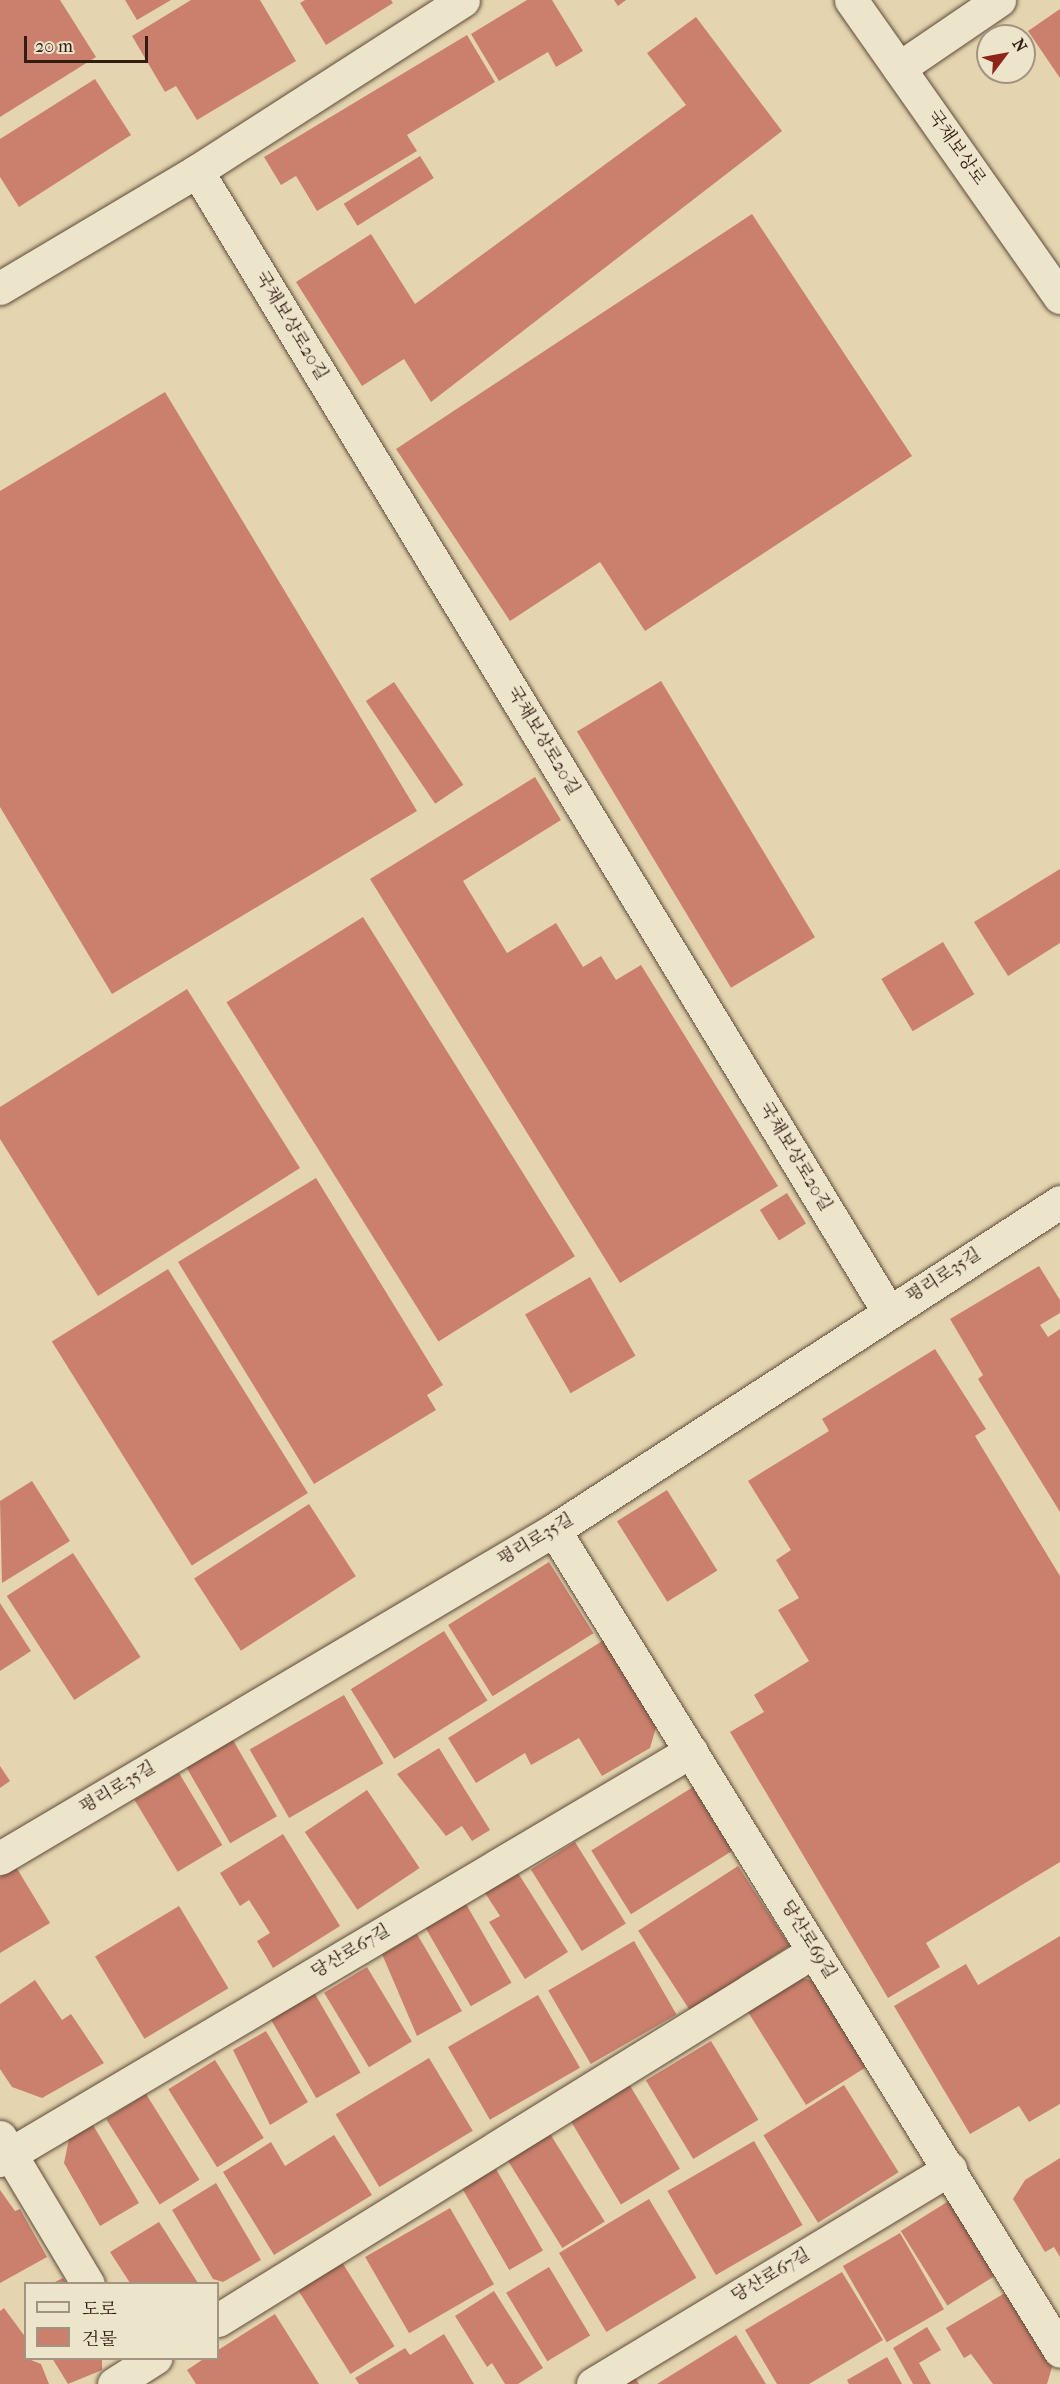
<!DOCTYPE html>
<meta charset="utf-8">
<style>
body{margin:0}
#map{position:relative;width:1060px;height:2384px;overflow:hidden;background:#e4d5b0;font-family:"IM FELL French Canon","Noto Serif KR",serif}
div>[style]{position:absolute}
.building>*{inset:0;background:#ca806d;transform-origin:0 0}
.roads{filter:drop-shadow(0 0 2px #5e4b39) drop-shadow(0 0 2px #5e4b39)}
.street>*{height:33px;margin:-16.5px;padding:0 16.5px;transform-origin:16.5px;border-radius:16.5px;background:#ede4cc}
.secondary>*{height:33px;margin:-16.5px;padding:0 16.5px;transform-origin:16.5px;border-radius:16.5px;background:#ede4cc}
span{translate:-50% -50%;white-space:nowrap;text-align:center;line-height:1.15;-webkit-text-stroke:6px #ede4cc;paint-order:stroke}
.street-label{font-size:18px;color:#311d11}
.legend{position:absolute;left:24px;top:2282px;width:195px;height:78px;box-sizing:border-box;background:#ede4cc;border:2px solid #a29481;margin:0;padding:8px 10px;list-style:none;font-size:18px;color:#311d11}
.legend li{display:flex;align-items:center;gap:12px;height:30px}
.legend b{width:30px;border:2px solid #a29481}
.north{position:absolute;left:976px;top:24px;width:60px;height:60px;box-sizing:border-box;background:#ede4cc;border:2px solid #a29481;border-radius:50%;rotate:58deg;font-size:16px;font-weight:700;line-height:24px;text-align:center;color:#311d11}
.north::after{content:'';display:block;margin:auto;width:21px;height:27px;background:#8f2418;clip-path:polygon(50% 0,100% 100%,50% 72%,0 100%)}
.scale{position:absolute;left:24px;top:36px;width:124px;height:27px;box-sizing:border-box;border:3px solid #311d11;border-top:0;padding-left:8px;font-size:18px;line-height:21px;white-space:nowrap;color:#311d11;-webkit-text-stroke:4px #ede4cc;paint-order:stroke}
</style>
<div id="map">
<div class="building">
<i style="clip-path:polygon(0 0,60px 0,96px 57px,0 117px)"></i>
<i style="clip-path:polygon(125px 0,171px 0,137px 20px)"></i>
<i style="clip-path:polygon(191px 0,260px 0,296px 61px,197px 120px,176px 86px,165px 92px,132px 36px)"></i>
<i style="clip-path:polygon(305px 0,391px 0,393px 3px,326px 45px,300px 3px)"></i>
<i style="clip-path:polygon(527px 0,552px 0,583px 51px,556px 67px,548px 52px,499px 81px,471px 34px)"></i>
<i style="clip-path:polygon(614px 0,626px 0,618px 6px)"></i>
<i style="clip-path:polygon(1060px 9px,1060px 78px,1028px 31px)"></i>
<i style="clip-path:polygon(696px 17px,782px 131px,431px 402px,404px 359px,362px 386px,296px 282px,371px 234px,415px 304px,686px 105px,647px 53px)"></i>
<i style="clip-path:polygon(467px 35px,495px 82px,407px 135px,417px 151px,317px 211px,296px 176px,281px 185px,264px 157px)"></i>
<i style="clip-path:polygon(95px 79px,131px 135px,19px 207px,0 177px,0 139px)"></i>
<i style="left:420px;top:156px;width:26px;height:90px;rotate:58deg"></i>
<i style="clip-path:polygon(752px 214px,912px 456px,645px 631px,600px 562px,510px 621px,396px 449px)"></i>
<i style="clip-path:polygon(165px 392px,417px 811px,112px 994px,0 807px,0 491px)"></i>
<i style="left:661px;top:681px;width:299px;height:98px;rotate:59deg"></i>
<i style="left:394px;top:682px;width:124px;height:34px;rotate:56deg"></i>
<i style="clip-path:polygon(535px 777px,561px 820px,463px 881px,507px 953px,556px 923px,583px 967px,601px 956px,616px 980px,641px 965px,778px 1186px,620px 1283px,370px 879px)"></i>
<i style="clip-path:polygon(1060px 869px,1060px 943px,1008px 976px,974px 922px)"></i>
<i style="left:363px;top:917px;width:400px;height:161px;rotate:58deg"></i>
<i style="left:943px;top:942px;width:61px;height:72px;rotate:59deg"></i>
<i style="clip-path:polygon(187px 989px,300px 1168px,98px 1296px,0 1139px,0 1107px)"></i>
<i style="clip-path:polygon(316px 1178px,443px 1385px,427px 1395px,436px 1410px,314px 1484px,178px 1262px)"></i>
<i style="left:787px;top:1193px;width:36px;height:32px;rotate:58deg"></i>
<i style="clip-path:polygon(1039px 1266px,1060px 1300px,1060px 1313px,1040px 1325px,1048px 1337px,1060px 1329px,1060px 1512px,978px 1379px,983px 1375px,950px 1319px)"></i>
<i style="left:168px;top:1269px;width:264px;height:137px;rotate:58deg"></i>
<i style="left:590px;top:1277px;width:91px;height:75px;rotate:60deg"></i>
<i style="clip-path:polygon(935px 1349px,986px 1429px,975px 1436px,1060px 1576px,1060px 1862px,926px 1943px,940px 1967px,888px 1998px,730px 1732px,764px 1712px,754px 1695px,809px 1661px,778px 1610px,799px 1598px,776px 1560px,791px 1550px,748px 1481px,829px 1431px,822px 1419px)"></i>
<i style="clip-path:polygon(32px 1481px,70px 1541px,2px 1583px,0 1501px)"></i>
<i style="left:667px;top:1490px;width:95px;height:59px;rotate:58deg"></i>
<i style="left:309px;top:1504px;width:86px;height:137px;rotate:57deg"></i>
<i style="left:73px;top:1553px;width:124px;height:79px;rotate:57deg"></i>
<i style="left:549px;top:1562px;width:84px;height:119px;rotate:58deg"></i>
<i style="clip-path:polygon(0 1603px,31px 1651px,0 1671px)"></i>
<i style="left:444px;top:1631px;width:82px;height:110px;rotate:58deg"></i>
<i style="clip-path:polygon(607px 1638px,657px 1724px,650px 1748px,602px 1776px,579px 1738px,531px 1765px,525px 1753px,476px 1783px,448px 1738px)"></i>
<i style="left:344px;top:1695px;width:79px;height:109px;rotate:60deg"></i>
<i style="left:233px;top:1740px;width:88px;height:54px;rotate:60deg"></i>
<i style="clip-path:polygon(439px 1748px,490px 1830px,472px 1841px,462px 1826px,446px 1836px,397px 1774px)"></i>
<i style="clip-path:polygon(0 1766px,10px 1781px,0 1788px)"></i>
<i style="left:179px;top:1773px;width:84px;height:52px;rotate:59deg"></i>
<i style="left:693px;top:1787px;width:75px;height:120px;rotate:58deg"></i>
<i style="left:367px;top:1790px;width:94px;height:75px;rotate:56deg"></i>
<i style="clip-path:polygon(283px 1834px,340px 1926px,273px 1968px,257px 1941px,270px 1933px,249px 1900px,240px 1906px,220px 1873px)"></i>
<i style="left:575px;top:1842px;width:96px;height:52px;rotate:58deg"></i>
<i style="left:738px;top:1866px;width:95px;height:119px;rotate:57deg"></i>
<i style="clip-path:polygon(16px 1867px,50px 1923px,0 1953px,0 1877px)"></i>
<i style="clip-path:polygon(518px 1873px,568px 1952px,525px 1979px,489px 1922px,500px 1916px,485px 1893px)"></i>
<i style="left:466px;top:1904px;width:91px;height:47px;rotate:60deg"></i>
<i style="left:179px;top:1906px;width:96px;height:98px;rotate:59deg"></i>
<i style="clip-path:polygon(417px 1934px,462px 2011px,417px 2036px,382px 1954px)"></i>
<i style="clip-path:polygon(1060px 1936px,1060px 2104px,1029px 2122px,1019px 2106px,970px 2134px,894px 2006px,966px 1964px,978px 1985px)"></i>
<i style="left:634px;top:1941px;width:85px;height:99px;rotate:60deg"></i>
<i style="left:367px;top:1967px;width:87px;height:50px;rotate:59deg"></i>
<i style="clip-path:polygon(801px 1978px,818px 1981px,871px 2064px,806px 2105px,748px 2012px)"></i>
<i style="clip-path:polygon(35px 1980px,62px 2020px,71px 2014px,104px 2063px,42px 2098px,12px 2087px,0 2069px,0 2004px)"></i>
<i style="left:311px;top:1987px;width:99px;height:51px;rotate:60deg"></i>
<i style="left:538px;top:1995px;width:84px;height:104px;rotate:60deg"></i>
<i style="clip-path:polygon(266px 2031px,308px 2102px,270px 2125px,233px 2050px)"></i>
<i style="left:711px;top:2041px;width:92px;height:76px;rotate:59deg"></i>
<i style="left:429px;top:2058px;width:85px;height:109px;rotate:59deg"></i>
<i style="left:215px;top:2060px;width:92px;height:55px;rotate:58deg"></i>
<i style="left:629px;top:2084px;width:99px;height:69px;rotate:59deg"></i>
<i style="left:844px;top:2085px;width:103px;height:95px;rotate:58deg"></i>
<i style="left:146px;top:2094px;width:101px;height:47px;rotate:58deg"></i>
<i style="clip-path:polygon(93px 2125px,139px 2203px,100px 2226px,64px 2163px,69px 2139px)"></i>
<i style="left:547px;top:2129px;width:109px;height:50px;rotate:58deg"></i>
<i style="clip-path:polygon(334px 2135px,372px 2195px,274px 2255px,223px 2172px,271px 2142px,285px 2166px)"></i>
<i style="left:754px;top:2141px;width:97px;height:100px;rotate:60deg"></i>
<i style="clip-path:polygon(1060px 2158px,1060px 2257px,1054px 2247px,1045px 2252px,1013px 2199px,1025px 2180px)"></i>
<i style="left:496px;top:2169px;width:94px;height:39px;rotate:60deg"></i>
<i style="clip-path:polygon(216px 2183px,261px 2260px,223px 2282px,213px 2279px,172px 2210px)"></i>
<i style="clip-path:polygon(0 2190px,15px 2211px,20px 2209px,47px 2257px,0 2283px)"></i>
<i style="left:955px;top:2197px;width:88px;height:64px;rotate:58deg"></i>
<i style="left:649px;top:2199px;width:92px;height:105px;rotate:59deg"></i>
<i style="left:450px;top:2208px;width:88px;height:98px;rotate:60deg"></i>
<i style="clip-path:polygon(159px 2222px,198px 2283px,130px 2283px,110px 2252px)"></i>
<i style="left:900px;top:2233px;width:88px;height:66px;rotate:60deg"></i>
<i style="left:340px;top:2259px;width:103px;height:52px;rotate:58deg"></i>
<i style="left:549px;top:2267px;width:80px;height:50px;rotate:59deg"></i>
<i style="clip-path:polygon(842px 2272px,883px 2340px,809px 2384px,777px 2384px,745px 2330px)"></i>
<i style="clip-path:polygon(63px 2278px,66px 2283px,53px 2283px)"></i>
<i style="clip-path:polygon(1010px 2290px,1053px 2364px,1047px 2384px,993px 2384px,971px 2354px,964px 2358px,946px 2328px)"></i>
<i style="clip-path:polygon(494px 2291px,543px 2368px,518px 2384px,505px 2384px,492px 2363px,487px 2367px,455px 2316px)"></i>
<i style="clip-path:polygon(4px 2308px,26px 2338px,26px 2358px,41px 2364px,49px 2384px,0 2384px,0 2311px)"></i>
<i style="clip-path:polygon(275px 2314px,319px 2384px,196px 2384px,187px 2370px,205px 2358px,218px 2358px,218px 2350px)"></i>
<i style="clip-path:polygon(927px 2327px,941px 2350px,919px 2363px,931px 2384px,913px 2384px,893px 2348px)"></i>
<i style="clip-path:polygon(444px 2334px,474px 2384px,359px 2384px,355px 2378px,405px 2348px,410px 2355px)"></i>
<i style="clip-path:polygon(736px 2335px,766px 2384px,657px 2384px)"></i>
<i style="clip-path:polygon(887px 2357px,902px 2384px,849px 2384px,847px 2380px)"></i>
<i style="clip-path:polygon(52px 2358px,102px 2358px,102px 2370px,68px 2384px)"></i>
<i style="clip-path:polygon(630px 2369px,639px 2384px,605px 2384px)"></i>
</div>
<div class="roads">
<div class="street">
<i style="left:899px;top:68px;width:121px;rotate:-34.2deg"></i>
<i style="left:197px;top:171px;width:1333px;rotate:58.78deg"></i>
<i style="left:0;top:288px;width:229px;rotate:-30.7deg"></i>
<i style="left:197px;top:171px;width:316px;rotate:-32.7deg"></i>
<i style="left:554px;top:1530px;width:964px;rotate:58.35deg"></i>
<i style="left:0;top:2137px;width:171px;rotate:59.1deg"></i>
<i style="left:0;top:2160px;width:803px;rotate:-30.62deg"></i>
<i style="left:218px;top:2320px;width:701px;rotate:-31.76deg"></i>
<i style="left:114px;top:2384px;width:49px;rotate:-32.4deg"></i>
<i style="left:593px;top:2384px;width:417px;rotate:-31.1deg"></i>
</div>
<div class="secondary">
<i style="left:851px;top:0;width:363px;rotate:54.9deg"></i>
<i style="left:0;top:1858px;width:644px;rotate:-30.63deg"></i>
<i style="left:554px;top:1530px;width:603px;rotate:-32.95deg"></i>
</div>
</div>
<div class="street-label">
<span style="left:956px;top:148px;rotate:55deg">국채보상로</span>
<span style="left:291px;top:326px;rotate:59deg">국채보상로20길</span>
<span style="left:543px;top:741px;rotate:59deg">국채보상로20길</span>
<span style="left:795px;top:1157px;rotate:59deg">국채보상로20길</span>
<span style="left:944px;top:1276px;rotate:-33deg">평리로35길</span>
<span style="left:536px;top:1540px;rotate:-31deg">평리로35길</span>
<span style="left:118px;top:1788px;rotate:-31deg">평리로35길</span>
<span style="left:808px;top:1940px;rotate:58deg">당산로69길</span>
<span style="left:351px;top:1952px;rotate:-31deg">당산로67길</span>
<span style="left:771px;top:2276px;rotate:-31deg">당산로67길</span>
</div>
<ul class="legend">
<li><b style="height:8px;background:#ede4cc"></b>도로</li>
<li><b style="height:16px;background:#ca806d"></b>건물</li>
</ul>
<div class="north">N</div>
<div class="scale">20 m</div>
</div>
